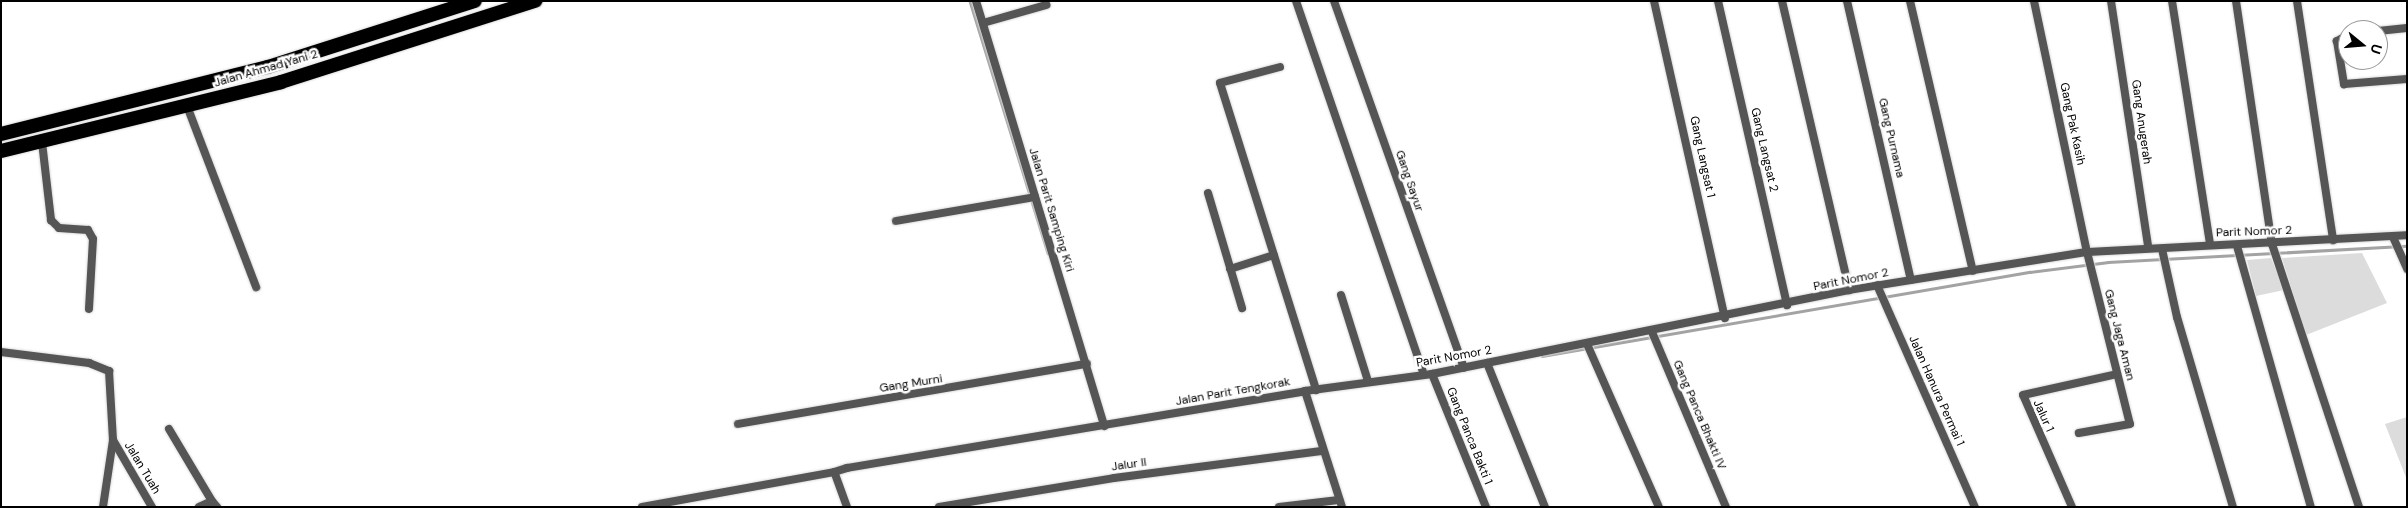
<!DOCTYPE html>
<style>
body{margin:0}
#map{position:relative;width:2408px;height:508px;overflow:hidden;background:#fff;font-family:"DM Sans",sans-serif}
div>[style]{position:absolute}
.green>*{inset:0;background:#dcdcdc}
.stream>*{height:2.5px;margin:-1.25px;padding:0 1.25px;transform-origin:1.25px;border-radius:1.25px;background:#a3a3a3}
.roads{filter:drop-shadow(0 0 1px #dbdbdb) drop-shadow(0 0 1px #dbdbdb)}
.street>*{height:8px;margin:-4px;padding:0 4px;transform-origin:4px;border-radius:4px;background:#555}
.highway>*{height:14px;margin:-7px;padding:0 7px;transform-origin:7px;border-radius:7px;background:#000}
span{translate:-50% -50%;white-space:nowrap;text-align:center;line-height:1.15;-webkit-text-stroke:5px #fff;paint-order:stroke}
.street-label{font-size:12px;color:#000}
.frame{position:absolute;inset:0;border:2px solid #000;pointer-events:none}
.north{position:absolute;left:2338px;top:20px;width:50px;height:50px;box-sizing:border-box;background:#fff;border:1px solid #999;border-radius:50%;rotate:107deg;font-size:14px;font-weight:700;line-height:20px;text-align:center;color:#000}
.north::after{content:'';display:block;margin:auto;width:18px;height:22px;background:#000;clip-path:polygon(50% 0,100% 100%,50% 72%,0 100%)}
</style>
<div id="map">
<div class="green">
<i style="clip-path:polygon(2362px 253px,2387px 303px,2306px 335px,2282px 258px)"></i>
<i style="clip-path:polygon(2271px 258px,2284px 290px,2256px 296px,2247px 260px)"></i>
<i style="clip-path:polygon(2407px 417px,2407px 480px,2385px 424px)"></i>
</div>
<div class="stream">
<i style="left:970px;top:1px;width:264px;rotate:72.8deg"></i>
<i style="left:1542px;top:356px;width:495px;rotate:-9.8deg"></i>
<i style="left:2030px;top:272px;width:79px;rotate:-7.3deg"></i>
<i style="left:2108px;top:262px;width:299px;rotate:-3.1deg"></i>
</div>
<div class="roads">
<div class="street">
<i style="left:976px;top:1px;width:444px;rotate:73.2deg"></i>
<i style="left:1296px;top:1px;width:395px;rotate:71.1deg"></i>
<i style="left:1334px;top:1px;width:389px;rotate:70.5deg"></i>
<i style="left:1654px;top:1px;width:325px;rotate:77.4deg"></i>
<i style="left:1718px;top:1px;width:312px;rotate:77.2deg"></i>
<i style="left:1782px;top:1px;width:297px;rotate:76.9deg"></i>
<i style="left:1847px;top:1px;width:286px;rotate:77.1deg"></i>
<i style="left:1910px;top:1px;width:277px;rotate:76.9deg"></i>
<i style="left:2034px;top:1px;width:257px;rotate:78.1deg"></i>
<i style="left:2087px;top:252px;width:177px;rotate:76deg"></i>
<i style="left:2130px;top:424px;width:52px;rotate:170deg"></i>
<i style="left:2111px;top:1px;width:249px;rotate:81.4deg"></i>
<i style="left:2172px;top:1px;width:247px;rotate:81.1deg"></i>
<i style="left:2236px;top:1px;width:246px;rotate:81.6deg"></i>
<i style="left:2272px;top:244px;width:277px;rotate:71.7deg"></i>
<i style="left:2297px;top:1px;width:242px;rotate:81.4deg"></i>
<i style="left:983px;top:23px;width:66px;rotate:-15.9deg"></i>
<i style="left:2378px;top:31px;width:29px;rotate:-6deg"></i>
<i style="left:2348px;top:35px;width:13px;rotate:151deg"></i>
<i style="left:2337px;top:41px;width:44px;rotate:80.8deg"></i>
<i style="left:2344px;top:84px;width:63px;rotate:-4.5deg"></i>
<i style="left:1280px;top:67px;width:62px;rotate:165.1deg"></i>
<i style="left:1220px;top:83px;width:322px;rotate:72.6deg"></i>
<i style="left:187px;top:106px;width:194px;rotate:69.1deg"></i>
<i style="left:42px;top:142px;width:79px;rotate:83.4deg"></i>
<i style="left:51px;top:220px;width:11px;rotate:45deg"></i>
<i style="left:59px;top:228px;width:29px;rotate:4deg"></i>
<i style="left:88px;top:230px;width:10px;rotate:61deg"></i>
<i style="left:93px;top:239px;width:70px;rotate:93.3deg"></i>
<i style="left:1208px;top:193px;width:120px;rotate:73.5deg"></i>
<i style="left:896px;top:221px;width:141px;rotate:-9.8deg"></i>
<i style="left:2393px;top:237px;width:35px;rotate:66deg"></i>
<i style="left:2237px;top:246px;width:271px;rotate:74.2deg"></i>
<i style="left:2162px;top:249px;width:70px;rotate:77.6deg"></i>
<i style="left:2177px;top:317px;width:198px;rotate:73.6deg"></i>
<i style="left:1230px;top:269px;width:46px;rotate:-17.7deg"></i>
<i style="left:1877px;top:285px;width:243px;rotate:66.2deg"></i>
<i style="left:1341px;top:295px;width:90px;rotate:72.6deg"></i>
<i style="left:1652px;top:332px;width:190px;rotate:67.1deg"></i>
<i style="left:1587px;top:344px;width:178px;rotate:66.2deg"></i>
<i style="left:1px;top:352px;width:89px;rotate:7.1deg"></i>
<i style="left:89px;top:363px;width:22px;rotate:22deg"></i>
<i style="left:109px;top:371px;width:69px;rotate:86.7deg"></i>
<i style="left:113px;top:440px;width:68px;rotate:98.5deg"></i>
<i style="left:1487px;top:363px;width:155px;rotate:68.1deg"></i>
<i style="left:1432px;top:374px;width:144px;rotate:67.9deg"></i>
<i style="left:1305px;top:391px;width:128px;rotate:-7.6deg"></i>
<i style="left:1432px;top:374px;width:425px;rotate:-11.4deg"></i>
<i style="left:1849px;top:290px;width:241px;rotate:-9.1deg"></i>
<i style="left:2087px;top:252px;width:320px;rotate:-3deg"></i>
<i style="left:738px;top:424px;width:354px;rotate:-9.8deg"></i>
<i style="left:169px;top:429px;width:84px;rotate:59.2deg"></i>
<i style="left:113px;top:440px;width:78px;rotate:59.8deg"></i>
<i style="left:199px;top:507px;width:14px;rotate:-25deg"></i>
<i style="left:212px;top:501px;width:8px;rotate:50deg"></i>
<i style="left:642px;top:507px;width:195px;rotate:-10.3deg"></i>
<i style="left:847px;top:507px;width:37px;rotate:-110deg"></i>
<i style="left:834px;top:472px;width:14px;rotate:-17deg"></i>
<i style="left:847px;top:468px;width:464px;rotate:-9.5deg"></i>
<i style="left:1305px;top:391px;width:122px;rotate:72.3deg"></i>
<i style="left:939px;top:507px;width:177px;rotate:-9.4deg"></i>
<i style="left:1114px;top:478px;width:211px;rotate:-7.4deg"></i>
<i style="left:1279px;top:507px;width:60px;rotate:-6.7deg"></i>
<i style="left:2072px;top:507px;width:122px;rotate:-113.6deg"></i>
<i style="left:2023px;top:395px;width:96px;rotate:-12.6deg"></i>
</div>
<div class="highway">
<i style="left:1px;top:134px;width:275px;rotate:-14.1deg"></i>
<i style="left:268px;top:67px;width:217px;rotate:-17.7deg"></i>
<i style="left:1px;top:151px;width:288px;rotate:-13.8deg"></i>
<i style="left:281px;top:82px;width:267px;rotate:-17.7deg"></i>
</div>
</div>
<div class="street-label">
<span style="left:266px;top:69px;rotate:-16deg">Jalan Ahmad Yani 2</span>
<span style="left:2141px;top:122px;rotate:82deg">Gang Anugerah</span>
<span style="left:2072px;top:124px;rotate:78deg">Gang Pak Kasih</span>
<span style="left:1891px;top:138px;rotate:77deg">Gang Purnama</span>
<span style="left:1764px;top:150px;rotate:77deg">Gang Langsat 2</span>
<span style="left:1702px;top:157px;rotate:78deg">Gang Langsat 1</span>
<span style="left:1409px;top:181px;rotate:71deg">Gang Sayur</span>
<span style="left:1051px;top:210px;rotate:73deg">Jalan Parit Samping Kiri</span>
<span style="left:2254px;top:232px;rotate:-2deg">Parit Nomor 2</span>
<span style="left:1851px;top:280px;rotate:-11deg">Parit Nomor 2</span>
<span style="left:2119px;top:335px;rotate:76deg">Gang Jaga Aman</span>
<span style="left:1454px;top:357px;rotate:-10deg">Parit Nomor 2</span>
<span style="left:911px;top:384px;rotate:-9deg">Gang Murni</span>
<span style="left:1936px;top:391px;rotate:66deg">Jalan Hanura Permai 1</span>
<span style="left:1233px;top:392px;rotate:-10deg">Jalan Parit Tengkorak</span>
<span style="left:1699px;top:415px;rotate:67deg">Gang Panca Bhakti IV</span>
<span style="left:2043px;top:416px;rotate:66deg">Jalur 1</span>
<span style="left:1469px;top:436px;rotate:68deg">Gang Panca Bakti 1</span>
<span style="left:1129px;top:465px;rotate:-8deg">Jalur II</span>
<span style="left:142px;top:468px;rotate:59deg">Jalan Tuah</span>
</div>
<div class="frame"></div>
<div class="north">U</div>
</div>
